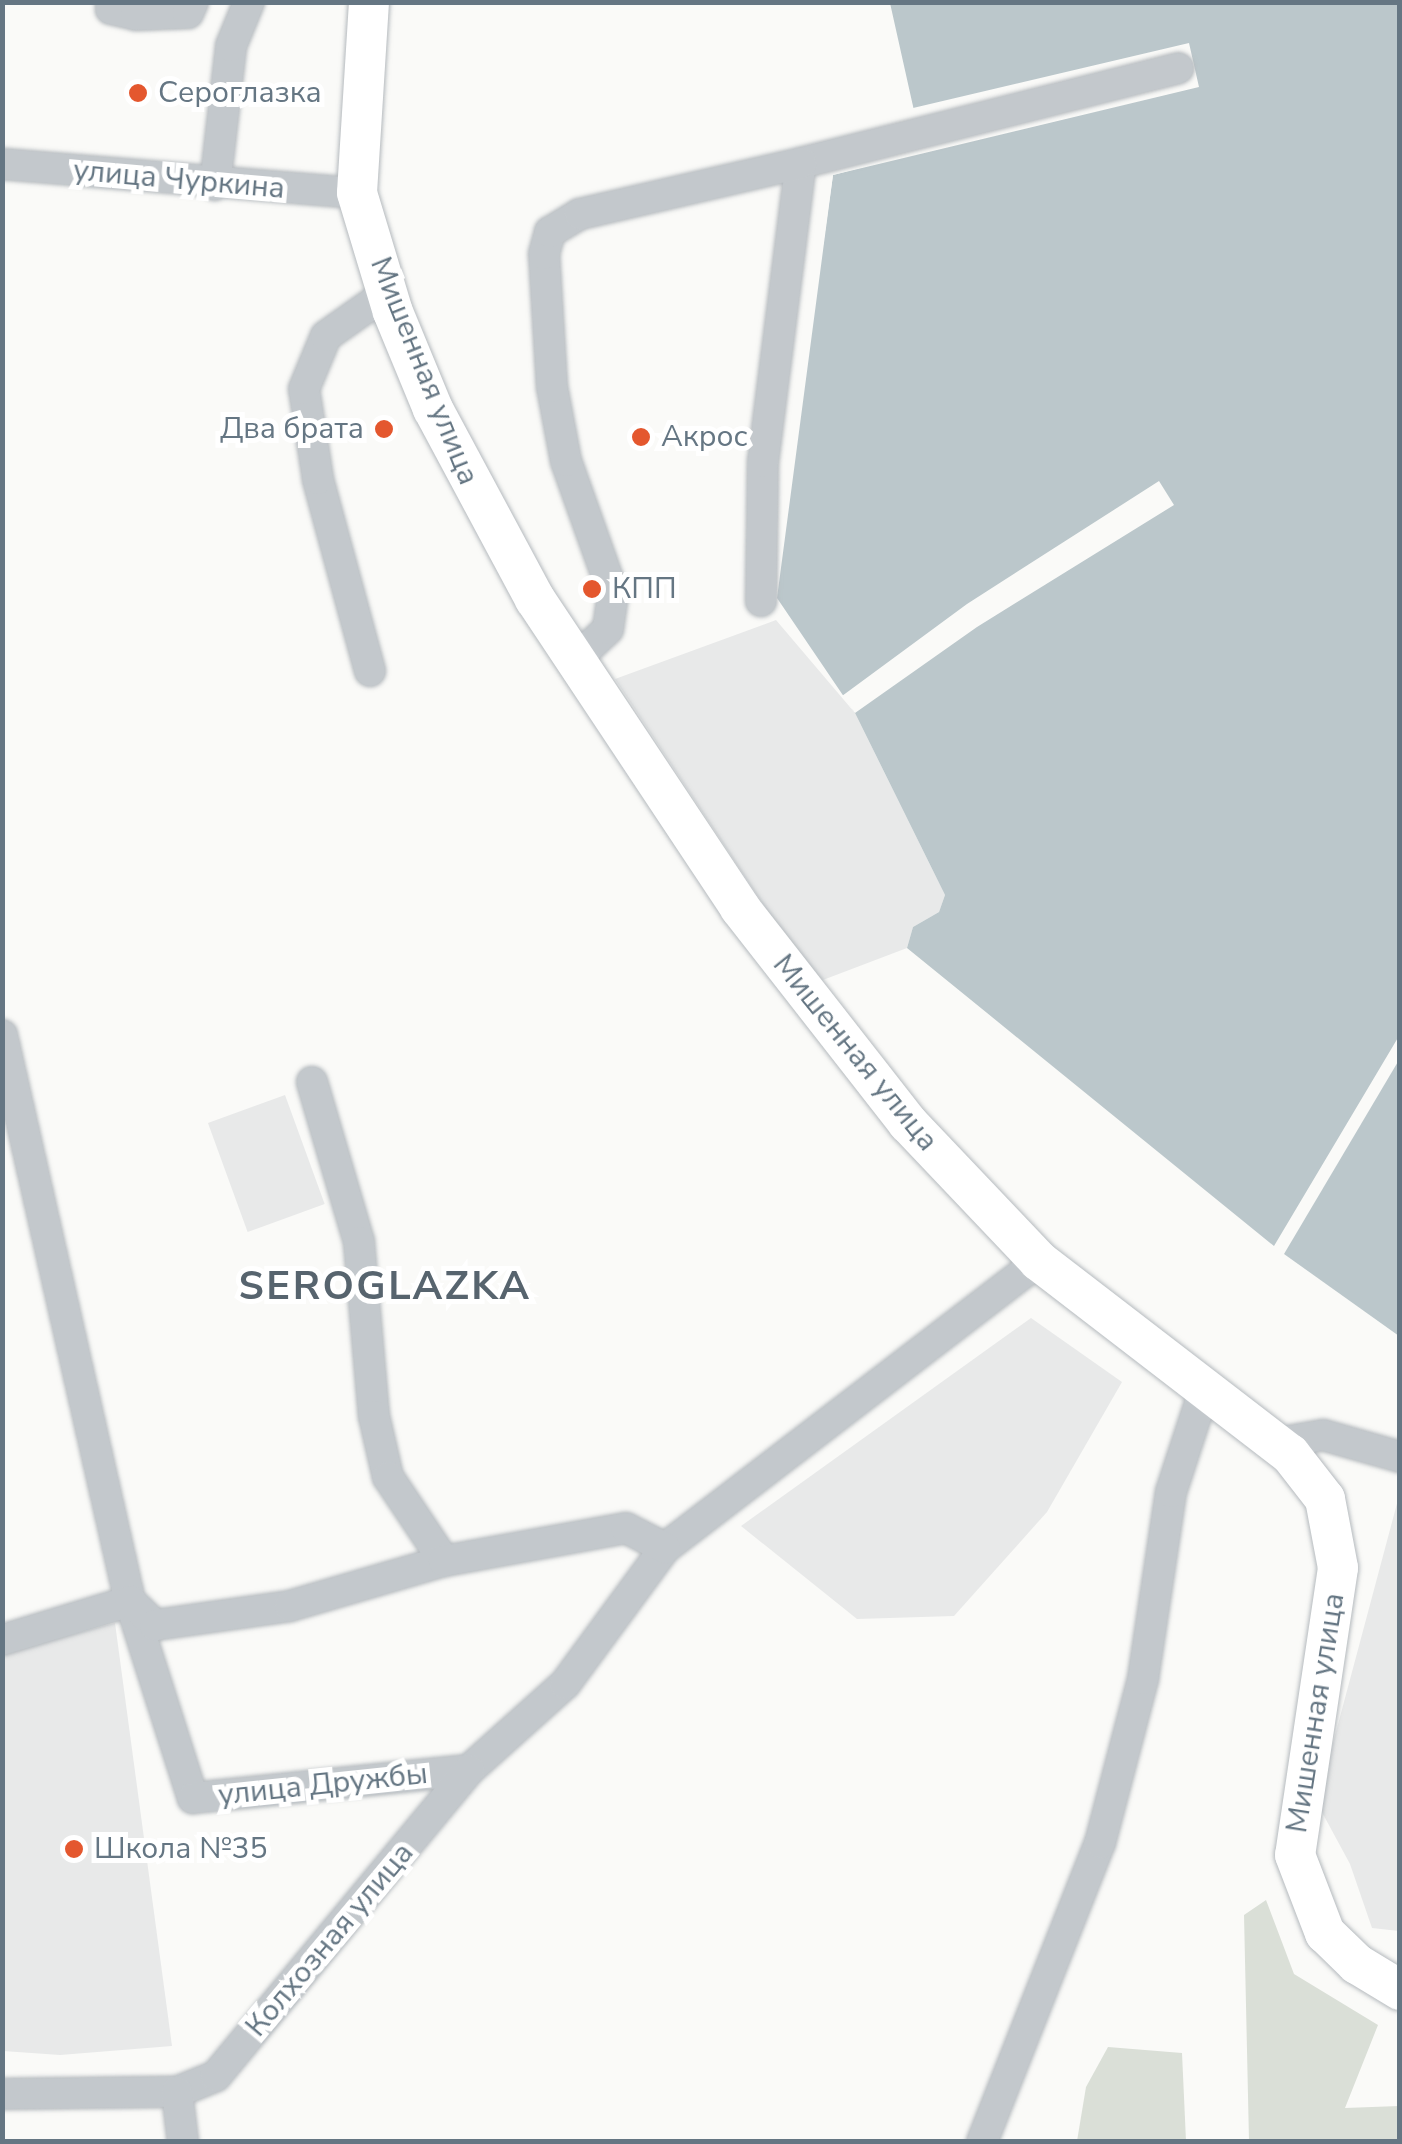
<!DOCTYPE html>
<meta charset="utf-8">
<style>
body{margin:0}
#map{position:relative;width:1402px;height:2144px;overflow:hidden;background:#fafaf8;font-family:"Nunito Sans",sans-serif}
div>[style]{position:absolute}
.built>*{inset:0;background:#e8e9e9;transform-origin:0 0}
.green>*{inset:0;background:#dadfd7}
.water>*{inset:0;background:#bbc7cb}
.pier>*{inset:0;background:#fafaf8}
.roads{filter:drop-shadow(0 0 2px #b5babe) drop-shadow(0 0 2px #b5babe)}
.minor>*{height:30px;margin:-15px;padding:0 15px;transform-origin:15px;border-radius:15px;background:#c3c8cc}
.major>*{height:40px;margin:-20px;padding:0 20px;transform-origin:20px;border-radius:20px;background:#fff}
.dots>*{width:28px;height:28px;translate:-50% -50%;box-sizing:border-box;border:5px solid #fff;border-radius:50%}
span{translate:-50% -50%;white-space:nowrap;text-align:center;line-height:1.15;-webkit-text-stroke:10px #fff;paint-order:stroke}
.poi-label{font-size:30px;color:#657683}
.left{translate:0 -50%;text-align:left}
.right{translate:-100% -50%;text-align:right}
.street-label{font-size:30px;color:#657683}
.district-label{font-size:40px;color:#57646e;font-weight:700;letter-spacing:2.5px}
.frame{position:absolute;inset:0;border:5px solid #657683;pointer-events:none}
</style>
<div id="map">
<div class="built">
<i style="clip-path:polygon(776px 620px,855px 713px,945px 895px,939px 912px,913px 927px,907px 948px,815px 983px,615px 679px)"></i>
<i style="left:285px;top:1095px;width:116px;height:82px;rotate:70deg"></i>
<i style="clip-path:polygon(1031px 1318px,1122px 1382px,1047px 1512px,954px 1616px,857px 1619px,741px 1526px)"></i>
<i style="clip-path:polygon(1399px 1496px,1399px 1931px,1372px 1928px,1350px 1864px,1317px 1803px)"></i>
<i style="clip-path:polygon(115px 1623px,172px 2046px,60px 2055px,3px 2051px,3px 1653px)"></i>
</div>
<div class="green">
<i style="clip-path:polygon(1266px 1900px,1294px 1974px,1378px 2025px,1345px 2108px,1399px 2106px,1399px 2140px,1249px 2141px,1244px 1915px)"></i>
<i style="clip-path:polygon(1108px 2047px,1182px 2053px,1186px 2141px,1077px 2141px,1086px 2087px)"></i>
</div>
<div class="water">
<i style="clip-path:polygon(890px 3px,1399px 3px,1399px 1036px,1274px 1246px,907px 948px,913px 927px,939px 912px,945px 895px,855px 713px,777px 598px,833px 175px,923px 151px)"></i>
<i style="clip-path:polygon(1399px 1060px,1399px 1336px,1284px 1254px)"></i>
</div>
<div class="pier">
<i style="clip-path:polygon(885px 2px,913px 108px,1189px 43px,1199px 87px,833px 175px,773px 600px,828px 174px,917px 148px)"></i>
<i style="clip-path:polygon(1159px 481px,1174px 505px,977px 627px,855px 713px,842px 696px,967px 604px)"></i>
</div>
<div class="roads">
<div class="minor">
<i style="left:111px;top:2px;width:7px;rotate:90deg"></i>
<i style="left:111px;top:9px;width:26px;rotate:13deg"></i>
<i style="left:136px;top:15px;width:52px;rotate:-2.2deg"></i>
<i style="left:188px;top:13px;width:12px;rotate:-66deg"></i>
<i style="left:2px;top:164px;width:356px;rotate:4.7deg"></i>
<i style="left:215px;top:185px;width:140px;rotate:-83.4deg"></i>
<i style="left:231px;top:46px;width:48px;rotate:-67.8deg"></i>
<i style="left:761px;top:601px;width:139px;rotate:-89.2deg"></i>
<i style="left:763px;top:462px;width:301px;rotate:-82.8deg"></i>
<i style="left:801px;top:163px;width:389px;rotate:-14.1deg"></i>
<i style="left:575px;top:660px;width:45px;rotate:-43.2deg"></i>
<i style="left:608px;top:629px;width:36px;rotate:-82deg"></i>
<i style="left:613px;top:593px;width:140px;rotate:-109.6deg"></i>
<i style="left:566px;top:461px;width:75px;rotate:-100.7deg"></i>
<i style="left:552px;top:387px;width:133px;rotate:-93.4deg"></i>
<i style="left:544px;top:254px;width:23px;rotate:-75deg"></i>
<i style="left:550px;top:232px;width:35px;rotate:-31deg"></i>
<i style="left:580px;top:214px;width:227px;rotate:-13deg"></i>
<i style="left:370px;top:671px;width:199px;rotate:-105.2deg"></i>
<i style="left:318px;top:479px;width:91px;rotate:-98.8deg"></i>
<i style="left:304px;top:389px;width:57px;rotate:-67.5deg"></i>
<i style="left:326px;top:336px;width:75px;rotate:-35.2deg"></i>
<i style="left:2px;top:1035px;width:580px;rotate:77.26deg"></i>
<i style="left:130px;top:1601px;width:207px;rotate:72.3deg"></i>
<i style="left:193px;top:1798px;width:277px;rotate:-5.8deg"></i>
<i style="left:469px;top:1770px;width:129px;rotate:-41.9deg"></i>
<i style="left:565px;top:1684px;width:169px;rotate:-53.7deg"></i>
<i style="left:665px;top:1548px;width:471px;rotate:-37.5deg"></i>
<i style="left:312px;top:1082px;width:167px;rotate:73.6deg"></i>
<i style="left:359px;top:1242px;width:175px;rotate:85.1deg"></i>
<i style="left:374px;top:1416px;width:63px;rotate:77.1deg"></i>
<i style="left:388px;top:1477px;width:101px;rotate:56.3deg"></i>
<i style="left:1277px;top:1443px;width:47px;rotate:-9.9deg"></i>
<i style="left:1323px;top:1435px;width:80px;rotate:15.9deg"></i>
<i style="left:2px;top:1640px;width:134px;rotate:-16.9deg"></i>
<i style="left:130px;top:1601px;width:35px;rotate:44deg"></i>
<i style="left:155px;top:1625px;width:136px;rotate:-8deg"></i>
<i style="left:290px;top:1606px;width:160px;rotate:-16.3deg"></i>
<i style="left:444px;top:1561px;width:185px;rotate:-10.3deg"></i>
<i style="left:626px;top:1528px;width:44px;rotate:27.1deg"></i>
<i style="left:177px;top:2092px;width:42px;rotate:-22.3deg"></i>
<i style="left:216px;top:2076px;width:397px;rotate:-50.4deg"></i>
<i style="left:2px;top:2094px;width:175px;rotate:-0.7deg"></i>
<i style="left:177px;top:2092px;width:50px;rotate:83.2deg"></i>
<i style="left:982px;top:2142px;width:321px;rotate:-68.5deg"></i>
<i style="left:1100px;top:1843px;width:170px;rotate:-75.3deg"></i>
<i style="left:1143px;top:1679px;width:189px;rotate:-81.5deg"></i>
<i style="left:1171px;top:1492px;width:106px;rotate:-71.9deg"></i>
</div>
<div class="major">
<i style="left:369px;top:2px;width:191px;rotate:93.6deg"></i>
<i style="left:357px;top:193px;width:124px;rotate:73.2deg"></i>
<i style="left:393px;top:312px;width:105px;rotate:67.6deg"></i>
<i style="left:433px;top:409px;width:216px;rotate:61.8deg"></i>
<i style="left:535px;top:599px;width:371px;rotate:56.4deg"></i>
<i style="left:740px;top:908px;width:273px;rotate:52deg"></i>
<i style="left:908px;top:1123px;width:190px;rotate:46.5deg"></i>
<i style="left:1039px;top:1261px;width:317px;rotate:37.6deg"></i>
<i style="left:1290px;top:1454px;width:57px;rotate:52.1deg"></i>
<i style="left:1325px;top:1499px;width:70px;rotate:79.3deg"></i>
<i style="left:1338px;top:1568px;width:290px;rotate:98.5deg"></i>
<i style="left:1295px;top:1855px;width:84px;rotate:69deg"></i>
<i style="left:1325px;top:1933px;width:45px;rotate:44.1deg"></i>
<i style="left:1357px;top:1964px;width:50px;rotate:31.2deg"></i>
</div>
</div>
<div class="dots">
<i style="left:138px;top:93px;background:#e4572e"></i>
<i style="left:384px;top:429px;background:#e4572e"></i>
<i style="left:641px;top:437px;background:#e4572e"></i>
<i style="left:592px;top:589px;background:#e4572e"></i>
<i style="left:74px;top:1849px;background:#e4572e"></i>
</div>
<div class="poi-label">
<span class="left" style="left:158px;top:93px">Сероглазка</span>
<span class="right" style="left:364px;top:429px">Два брата</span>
<span class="left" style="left:661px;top:437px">Акрос</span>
<span class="left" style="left:612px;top:589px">КПП</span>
<span class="left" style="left:94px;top:1849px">Школа №35</span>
</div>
<div class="street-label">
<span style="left:179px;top:180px;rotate:5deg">улица Чуркина</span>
<span style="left:424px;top:371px;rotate:68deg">Мишенная улица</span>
<span style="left:855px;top:1053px;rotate:51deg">Мишенная улица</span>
<span style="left:1316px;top:1713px;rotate:-81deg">Мишенная улица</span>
<span style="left:323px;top:1785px;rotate:-6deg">улица Дружбы</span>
<span style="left:330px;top:1940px;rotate:-50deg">Колхозная улица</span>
</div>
<div class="district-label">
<span style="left:385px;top:1286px">SEROGLAZKA</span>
</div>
<div class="frame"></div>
</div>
